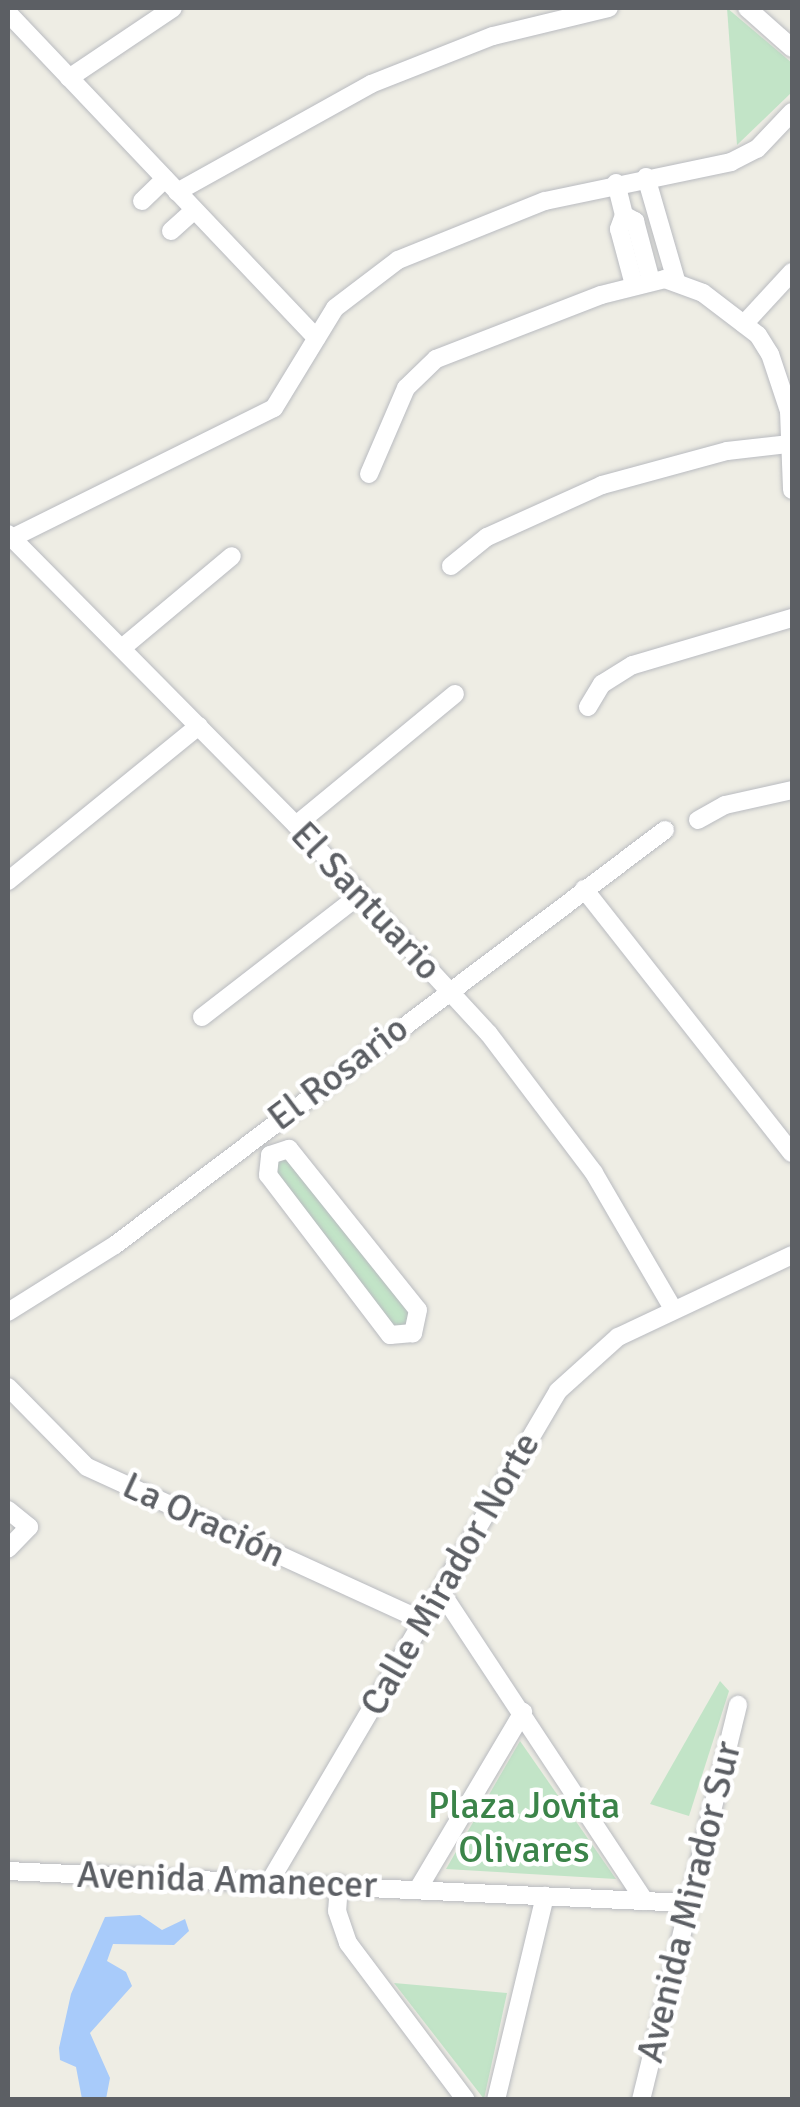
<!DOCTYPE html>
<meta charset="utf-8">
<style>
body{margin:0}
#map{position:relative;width:800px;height:2107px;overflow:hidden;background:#eeede4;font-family:Signika,sans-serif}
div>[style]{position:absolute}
.green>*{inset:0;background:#c2e4c7}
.water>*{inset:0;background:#a8cbfa}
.roads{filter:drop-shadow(0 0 2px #b9bbc0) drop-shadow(0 0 2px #b9bbc0)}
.minor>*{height:18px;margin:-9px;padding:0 9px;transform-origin:9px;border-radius:9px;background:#fff}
span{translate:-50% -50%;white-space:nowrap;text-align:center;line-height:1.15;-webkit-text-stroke:9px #fff;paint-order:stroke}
.street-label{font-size:38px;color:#5c5f64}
.park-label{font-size:38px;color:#3b8449}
.frame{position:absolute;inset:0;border:10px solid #5c5f64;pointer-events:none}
</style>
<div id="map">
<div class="green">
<i style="clip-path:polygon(727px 8px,792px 63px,792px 92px,737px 145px)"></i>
<i style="clip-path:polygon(287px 1155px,413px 1311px,405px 1330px,392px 1325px,275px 1178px,272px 1165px)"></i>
<i style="clip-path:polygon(720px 1681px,729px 1691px,689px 1816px,650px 1804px)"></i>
<i style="clip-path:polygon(520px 1741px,616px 1879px,446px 1869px)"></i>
<i style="clip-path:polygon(394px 1983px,507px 1993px,484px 2099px)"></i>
</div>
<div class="water">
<i style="clip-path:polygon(140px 1915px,162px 1930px,185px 1919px,189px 1931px,174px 1945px,113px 1944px,107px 1961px,126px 1972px,132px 1986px,90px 2033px,110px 2078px,106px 2099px,82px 2099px,76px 2067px,60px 2060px,59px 2048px,71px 1994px,105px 1917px)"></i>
</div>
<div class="roads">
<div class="minor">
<i style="left:747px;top:8px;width:60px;rotate:41.6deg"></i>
<i style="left:8px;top:13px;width:448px;rotate:46.5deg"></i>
<i style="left:69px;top:78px;width:125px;rotate:-33.9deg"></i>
<i style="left:646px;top:177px;width:107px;rotate:73.8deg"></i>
<i style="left:616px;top:183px;width:33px;rotate:76deg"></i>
<i style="left:624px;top:215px;width:15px;rotate:110deg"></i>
<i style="left:619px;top:229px;width:58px;rotate:75deg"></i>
<i style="left:177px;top:192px;width:222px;rotate:-29.1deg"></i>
<i style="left:371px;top:84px;width:131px;rotate:-21.5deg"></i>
<i style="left:493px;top:36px;width:119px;rotate:-13.6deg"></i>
<i style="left:142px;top:201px;width:32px;rotate:-44deg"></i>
<i style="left:624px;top:215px;width:13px;rotate:29deg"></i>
<i style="left:635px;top:221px;width:62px;rotate:75.1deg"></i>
<i style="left:171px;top:231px;width:31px;rotate:-42deg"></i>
<i style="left:744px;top:324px;width:71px;rotate:-47.3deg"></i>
<i style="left:369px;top:474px;width:94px;rotate:-66.7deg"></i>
<i style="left:406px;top:388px;width:42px;rotate:-44deg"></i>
<i style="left:436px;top:359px;width:177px;rotate:-21.2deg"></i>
<i style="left:601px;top:295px;width:66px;rotate:-14deg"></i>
<i style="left:665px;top:279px;width:40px;rotate:20.2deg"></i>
<i style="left:703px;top:293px;width:69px;rotate:37.4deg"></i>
<i style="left:758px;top:335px;width:22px;rotate:58deg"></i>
<i style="left:770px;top:354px;width:60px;rotate:71.6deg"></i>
<i style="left:789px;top:411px;width:79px;rotate:87.8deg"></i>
<i style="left:8px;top:534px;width:409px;rotate:45.3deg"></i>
<i style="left:296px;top:825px;width:284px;rotate:47.3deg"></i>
<i style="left:489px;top:1034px;width:174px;rotate:52.9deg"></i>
<i style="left:594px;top:1173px;width:157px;rotate:59.8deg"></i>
<i style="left:8px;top:540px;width:297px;rotate:-26.4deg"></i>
<i style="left:274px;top:408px;width:117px;rotate:-58.6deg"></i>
<i style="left:335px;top:308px;width:79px;rotate:-37.3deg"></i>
<i style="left:398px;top:260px;width:158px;rotate:-21.9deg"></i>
<i style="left:545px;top:201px;width:190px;rotate:-11.8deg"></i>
<i style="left:731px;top:162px;width:29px;rotate:-27deg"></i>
<i style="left:757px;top:149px;width:51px;rotate:-46.6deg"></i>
<i style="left:451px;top:566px;width:46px;rotate:-38.9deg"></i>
<i style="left:487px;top:537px;width:126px;rotate:-24.3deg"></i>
<i style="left:602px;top:485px;width:130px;rotate:-15.2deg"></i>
<i style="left:727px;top:451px;width:61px;rotate:-6.5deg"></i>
<i style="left:122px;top:648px;width:143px;rotate:-39.9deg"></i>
<i style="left:588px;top:707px;width:27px;rotate:-59deg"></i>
<i style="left:602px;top:684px;width:36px;rotate:-32deg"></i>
<i style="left:633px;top:665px;width:166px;rotate:-16.5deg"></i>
<i style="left:698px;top:820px;width:31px;rotate:-29deg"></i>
<i style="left:725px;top:805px;width:69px;rotate:-12.6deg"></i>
<i style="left:296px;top:825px;width:206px;rotate:-39.5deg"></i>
<i style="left:8px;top:881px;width:246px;rotate:-39.1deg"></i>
<i style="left:584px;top:889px;width:336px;rotate:51.8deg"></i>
<i style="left:202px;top:1017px;width:200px;rotate:-37.7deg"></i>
<i style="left:289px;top:1149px;width:206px;rotate:51.3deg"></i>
<i style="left:418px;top:1310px;width:24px;rotate:102deg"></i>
<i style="left:413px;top:1333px;width:23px;rotate:175deg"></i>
<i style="left:390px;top:1335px;width:201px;rotate:-127.3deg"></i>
<i style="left:268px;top:1175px;width:20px;rotate:-84deg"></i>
<i style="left:270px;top:1155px;width:20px;rotate:-18deg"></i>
<i style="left:8px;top:1312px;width:126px;rotate:-32.1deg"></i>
<i style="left:115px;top:1245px;width:689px;rotate:-37.04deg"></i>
<i style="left:8px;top:1387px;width:112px;rotate:45.4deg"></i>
<i style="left:87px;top:1467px;width:370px;rotate:24.6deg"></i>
<i style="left:8px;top:1510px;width:27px;rotate:39deg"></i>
<i style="left:29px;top:1527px;width:30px;rotate:134deg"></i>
<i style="left:441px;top:1592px;width:370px;rotate:56.6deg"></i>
<i style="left:8px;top:1871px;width:679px;rotate:2.7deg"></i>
<i style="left:270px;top:1881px;width:568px;rotate:-59.55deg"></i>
<i style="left:558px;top:1391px;width:81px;rotate:-42deg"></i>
<i style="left:618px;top:1337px;width:192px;rotate:-25.2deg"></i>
<i style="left:339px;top:1884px;width:27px;rotate:94deg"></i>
<i style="left:337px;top:1911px;width:34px;rotate:71deg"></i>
<i style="left:348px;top:1943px;width:196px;rotate:53.1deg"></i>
<i style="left:418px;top:1889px;width:206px;rotate:-59.3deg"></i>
<i style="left:496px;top:2100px;width:210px;rotate:-76.5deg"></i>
<i style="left:641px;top:2100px;width:407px;rotate:-76.2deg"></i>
</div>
</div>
<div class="street-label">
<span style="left:366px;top:901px;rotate:47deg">El Santuario</span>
<span style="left:338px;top:1073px;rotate:-37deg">El Rosario</span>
<span style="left:204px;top:1520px;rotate:25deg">La Oración</span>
<span style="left:450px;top:1574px;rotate:-60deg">Calle Mirador Norte</span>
<span style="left:227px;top:1880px;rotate:2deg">Avenida Amanecer</span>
<span style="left:689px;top:1902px;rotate:-76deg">Avenida Mirador Sur</span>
</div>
<div class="park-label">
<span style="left:524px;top:1828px">Plaza Jovita<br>Olivares</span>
</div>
<div class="frame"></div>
</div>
